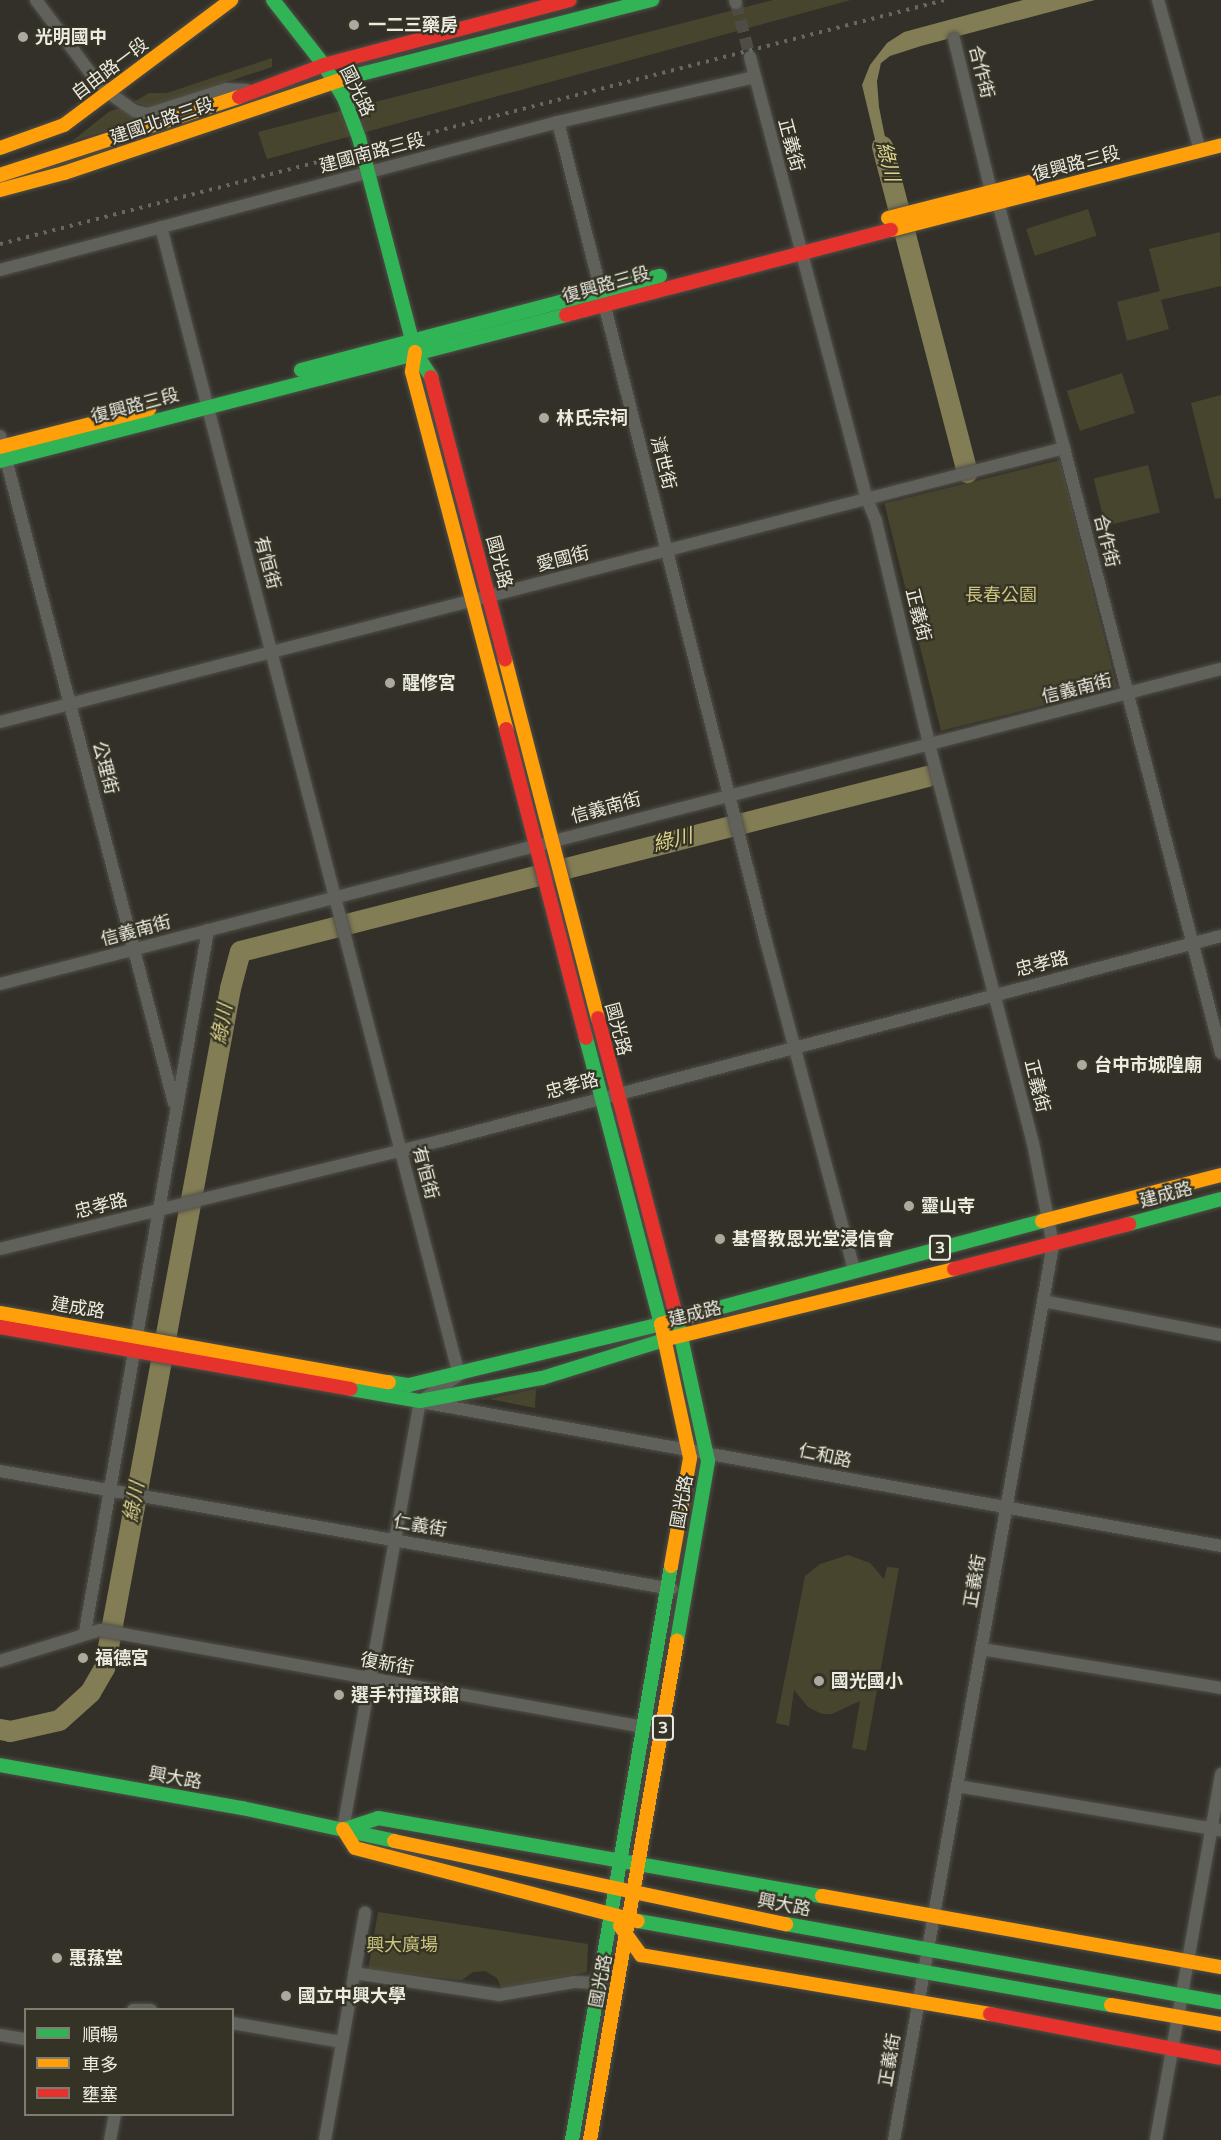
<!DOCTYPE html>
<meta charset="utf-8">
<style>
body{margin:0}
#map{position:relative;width:1221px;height:2140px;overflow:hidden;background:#323028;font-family:"Varela Round","Noto Sans TC",sans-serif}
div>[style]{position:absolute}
.green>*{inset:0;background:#48452e;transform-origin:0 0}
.water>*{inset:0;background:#827d54}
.river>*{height:21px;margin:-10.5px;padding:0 10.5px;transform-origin:10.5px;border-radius:10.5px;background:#827d54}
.street-tunnel>*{height:12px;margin-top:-6px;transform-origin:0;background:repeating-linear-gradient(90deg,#4e4c44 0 12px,transparent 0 18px)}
.roads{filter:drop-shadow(0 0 2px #4f4e48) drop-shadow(0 0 2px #4f4e48)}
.street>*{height:12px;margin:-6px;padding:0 6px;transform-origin:6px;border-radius:6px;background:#61615b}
.fast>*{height:14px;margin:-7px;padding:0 7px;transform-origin:7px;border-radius:7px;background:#30b455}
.slow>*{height:14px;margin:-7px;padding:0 7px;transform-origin:7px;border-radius:7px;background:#ff9f0a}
.jam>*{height:14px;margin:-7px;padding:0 7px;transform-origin:7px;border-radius:7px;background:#e5322d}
.rail>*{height:4px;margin-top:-2px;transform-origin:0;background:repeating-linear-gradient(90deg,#696763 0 3px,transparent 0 9px)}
.dots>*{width:16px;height:16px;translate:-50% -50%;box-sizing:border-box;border:3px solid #353325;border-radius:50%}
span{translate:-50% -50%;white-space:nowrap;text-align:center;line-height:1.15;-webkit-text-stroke:4.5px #353325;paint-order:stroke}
.shield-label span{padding:2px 4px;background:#353325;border:2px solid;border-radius:4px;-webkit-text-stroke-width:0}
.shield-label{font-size:16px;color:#ecebe2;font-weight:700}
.poi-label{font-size:18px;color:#ecebe2;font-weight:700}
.left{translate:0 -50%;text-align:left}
.street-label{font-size:18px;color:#ecebe2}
.park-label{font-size:18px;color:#cdc57d}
.water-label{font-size:20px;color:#ded68d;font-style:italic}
.legend{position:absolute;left:24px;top:2008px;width:210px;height:108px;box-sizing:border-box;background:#353325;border:2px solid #7e7d71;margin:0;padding:8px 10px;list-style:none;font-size:18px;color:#ecebe2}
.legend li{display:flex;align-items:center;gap:12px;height:30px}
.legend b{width:30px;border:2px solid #7e7d71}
</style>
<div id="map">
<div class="green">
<i style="clip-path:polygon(773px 0,851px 0,267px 159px,258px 132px)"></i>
<i style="clip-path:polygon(272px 58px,272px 67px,160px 104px,149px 107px,134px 102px,149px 93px,167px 93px)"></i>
<i style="clip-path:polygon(121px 108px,140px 121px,72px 141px,110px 111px)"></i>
<i style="left:1088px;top:209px;width:28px;height:65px;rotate:72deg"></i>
<i style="clip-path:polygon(1220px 232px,1221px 286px,1161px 300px,1169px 329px,1127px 341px,1117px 302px,1160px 291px,1149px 249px)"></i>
<i style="left:1122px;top:373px;width:42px;height:58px;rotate:72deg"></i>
<i style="clip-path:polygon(1221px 395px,1221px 498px,1215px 499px,1191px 403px)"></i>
<i style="left:1060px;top:460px;width:234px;height:181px;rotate:76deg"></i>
<i style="left:1148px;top:465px;width:49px;height:56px;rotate:76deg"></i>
<i style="clip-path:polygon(536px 1389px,535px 1408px,489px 1399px)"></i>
<i style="clip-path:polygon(848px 1555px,870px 1563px,884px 1579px,887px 1567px,899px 1568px,866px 1751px,852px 1748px,860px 1701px,832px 1714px,822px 1714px,808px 1707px,794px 1690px,789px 1726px,776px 1723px,805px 1576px,820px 1564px)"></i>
<i style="clip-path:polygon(378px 1912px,588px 1944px,587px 1972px,502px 1989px,497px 1978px,485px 1971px,473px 1972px,462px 1980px,368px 1970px)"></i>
</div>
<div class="water">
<i style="clip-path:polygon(1023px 0,1095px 0,921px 46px,890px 56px,881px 63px,877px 81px,879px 107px,892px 172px,883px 173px,862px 85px,870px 65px,887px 43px,904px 32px)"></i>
</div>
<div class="river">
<i style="left:882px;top:146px;width:337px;rotate:75.4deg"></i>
<i style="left:0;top:1729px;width:10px;rotate:11deg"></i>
<i style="left:10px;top:1731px;width:50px;rotate:-12.7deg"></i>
<i style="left:59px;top:1720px;width:42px;rotate:-42.1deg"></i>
<i style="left:90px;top:1692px;width:28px;rotate:-60deg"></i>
<i style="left:104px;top:1668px;width:692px;rotate:-79.5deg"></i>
<i style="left:230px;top:988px;width:38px;rotate:-75deg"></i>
<i style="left:240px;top:951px;width:709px;rotate:-14.29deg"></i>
</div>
<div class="street-tunnel">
<i style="left:736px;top:3px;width:56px;rotate:75.5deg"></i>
</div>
<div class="roads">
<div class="street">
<i style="left:36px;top:0;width:94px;rotate:53.3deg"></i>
<i style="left:92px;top:75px;width:25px;rotate:47deg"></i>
<i style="left:109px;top:93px;width:32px;rotate:35deg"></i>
<i style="left:135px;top:111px;width:13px;rotate:13deg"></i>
<i style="left:148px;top:114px;width:82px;rotate:-17.8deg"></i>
<i style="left:226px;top:89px;width:21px;rotate:3deg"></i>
<i style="left:735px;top:0;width:3px;rotate:72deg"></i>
<i style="left:1158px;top:0;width:156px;rotate:74.4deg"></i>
<i style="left:954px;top:39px;width:156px;rotate:76.3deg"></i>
<i style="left:991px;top:191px;width:14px;rotate:60deg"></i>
<i style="left:998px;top:203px;width:254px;rotate:74.9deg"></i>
<i style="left:1064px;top:448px;width:625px;rotate:75.45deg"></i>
<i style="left:750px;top:57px;width:455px;rotate:75.2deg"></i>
<i style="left:866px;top:497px;width:26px;rotate:67deg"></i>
<i style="left:876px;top:521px;width:229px;rotate:76.6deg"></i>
<i style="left:929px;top:744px;width:412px;rotate:75.4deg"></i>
<i style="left:1033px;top:1143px;width:104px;rotate:78.9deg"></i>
<i style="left:1053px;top:1245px;width:909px;rotate:100.07deg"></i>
<i style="left:558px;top:122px;width:845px;rotate:75.75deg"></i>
<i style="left:766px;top:941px;width:340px;rotate:75deg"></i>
<i style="left:161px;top:227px;width:1186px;rotate:75.45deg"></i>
<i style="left:459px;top:1375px;width:41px;rotate:145.9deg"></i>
<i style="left:0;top:270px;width:577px;rotate:-14.85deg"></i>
<i style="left:558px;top:122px;width:202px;rotate:-12.9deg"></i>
<i style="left:0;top:436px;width:689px;rotate:75.38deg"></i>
<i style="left:0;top:722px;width:1099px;rotate:-14.44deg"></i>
<i style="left:0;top:984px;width:1261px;rotate:-14.47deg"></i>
<i style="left:0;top:1249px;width:453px;rotate:-13.8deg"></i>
<i style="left:440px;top:1141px;width:807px;rotate:-14.71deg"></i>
<i style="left:1043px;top:1301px;width:181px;rotate:10.8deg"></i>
<i style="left:427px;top:1403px;width:807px;rotate:10.21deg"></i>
<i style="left:0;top:1471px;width:682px;rotate:9.96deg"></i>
<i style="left:85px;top:1632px;width:713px;rotate:-80.06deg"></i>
<i style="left:981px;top:1649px;width:243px;rotate:9.2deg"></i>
<i style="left:0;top:1661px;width:105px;rotate:-17.2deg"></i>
<i style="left:100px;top:1630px;width:553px;rotate:10.11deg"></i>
<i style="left:957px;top:1786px;width:268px;rotate:9.5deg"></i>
<i style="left:343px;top:1829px;width:435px;rotate:-79.8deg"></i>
<i style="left:354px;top:1973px;width:147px;rotate:8.6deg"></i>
<i style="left:499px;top:1995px;width:76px;rotate:-9.8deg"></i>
<i style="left:574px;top:1982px;width:26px;rotate:2deg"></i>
<i style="left:133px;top:2010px;width:18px"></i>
<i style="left:232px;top:2023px;width:112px;rotate:9.8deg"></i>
<i style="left:0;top:2035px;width:26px;rotate:9deg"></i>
<i style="left:110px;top:2140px;width:26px;rotate:-79deg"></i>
<i style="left:325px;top:2140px;width:231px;rotate:-80deg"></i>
<i style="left:1156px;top:2140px;width:372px;rotate:-79.9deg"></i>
</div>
<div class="fast">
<i style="left:273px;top:0;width:83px;rotate:51.9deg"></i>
<i style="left:324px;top:65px;width:39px;rotate:59deg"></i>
<i style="left:344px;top:98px;width:43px;rotate:69.4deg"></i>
<i style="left:359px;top:138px;width:221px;rotate:75.3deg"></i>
<i style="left:415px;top:352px;width:30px;rotate:57deg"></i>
<i style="left:349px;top:77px;width:313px;rotate:-14.3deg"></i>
<i style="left:301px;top:370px;width:371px;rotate:-14.7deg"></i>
<i style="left:0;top:461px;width:585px;rotate:-14.46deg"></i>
<i style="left:1129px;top:1224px;width:95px;rotate:-15.2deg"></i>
<i style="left:707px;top:1311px;width:347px;rotate:-15deg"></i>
<i style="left:389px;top:1382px;width:20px;rotate:9deg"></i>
<i style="left:409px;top:1385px;width:259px;rotate:-13.6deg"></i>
<i style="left:661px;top:1324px;width:296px;rotate:-104.7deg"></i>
<i style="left:351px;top:1389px;width:70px;rotate:9.9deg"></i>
<i style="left:420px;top:1401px;width:124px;rotate:-10.7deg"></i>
<i style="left:542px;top:1378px;width:128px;rotate:-17.3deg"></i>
<i style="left:677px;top:1641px;width:183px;rotate:-80.2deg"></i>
<i style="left:708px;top:1461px;width:145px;rotate:-102.3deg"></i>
<i style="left:0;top:1765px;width:246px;rotate:10.1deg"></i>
<i style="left:242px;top:1808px;width:156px;rotate:12.2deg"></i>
<i style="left:345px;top:1829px;width:35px;rotate:-18deg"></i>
<i style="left:378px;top:1818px;width:451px;rotate:10deg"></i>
<i style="left:638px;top:1921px;width:480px;rotate:10.1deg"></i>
<i style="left:786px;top:1924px;width:442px;rotate:10.2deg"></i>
<i style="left:572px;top:2140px;width:582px;rotate:-80.21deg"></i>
</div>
<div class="slow">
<i style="left:0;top:148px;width:68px;rotate:-19.8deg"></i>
<i style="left:64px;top:125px;width:209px;rotate:-36.8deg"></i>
<i style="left:0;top:175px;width:251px;rotate:-18.1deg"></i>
<i style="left:0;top:190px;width:66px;rotate:-14.9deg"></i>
<i style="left:64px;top:173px;width:301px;rotate:-18.6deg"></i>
<i style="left:888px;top:218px;width:146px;rotate:-14.3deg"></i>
<i style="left:891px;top:230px;width:341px;rotate:-14.4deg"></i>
<i style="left:415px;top:352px;width:20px;rotate:99deg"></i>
<i style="left:412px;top:372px;width:369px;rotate:75.2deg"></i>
<i style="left:0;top:447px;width:154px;rotate:-14.3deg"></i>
<i style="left:505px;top:659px;width:371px;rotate:75.5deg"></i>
<i style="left:1042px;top:1221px;width:185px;rotate:-14.4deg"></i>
<i style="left:0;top:1313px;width:395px;rotate:10.1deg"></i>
<i style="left:667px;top:1339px;width:295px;rotate:-13.7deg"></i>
<i style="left:671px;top:1566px;width:110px;rotate:-80deg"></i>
<i style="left:690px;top:1458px;width:137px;rotate:-102.2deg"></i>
<i style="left:661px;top:1324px;width:48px;rotate:-15.8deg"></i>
<i style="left:343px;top:1829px;width:22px;rotate:58deg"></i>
<i style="left:355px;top:1848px;width:292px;rotate:14.5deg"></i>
<i style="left:394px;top:1841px;width:401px;rotate:12deg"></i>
<i style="left:822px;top:1896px;width:405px;rotate:10.1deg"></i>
<i style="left:620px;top:1926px;width:36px;rotate:54deg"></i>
<i style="left:641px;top:1955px;width:354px;rotate:9.6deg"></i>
<i style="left:1111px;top:2005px;width:112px;rotate:9.8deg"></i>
<i style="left:590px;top:2140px;width:507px;rotate:-80.11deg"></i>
</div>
<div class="jam">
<i style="left:239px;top:97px;width:91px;rotate:-20.6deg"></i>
<i style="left:324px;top:65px;width:254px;rotate:-14.8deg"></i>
<i style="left:566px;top:315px;width:336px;rotate:-14.7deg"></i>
<i style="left:431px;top:377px;width:292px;rotate:75.3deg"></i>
<i style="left:506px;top:729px;width:319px;rotate:75.5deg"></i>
<i style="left:598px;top:1018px;width:311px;rotate:75.3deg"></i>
<i style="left:954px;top:1269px;width:181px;rotate:-14.4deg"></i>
<i style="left:0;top:1327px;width:356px;rotate:10deg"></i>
<i style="left:990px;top:2014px;width:235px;rotate:10.8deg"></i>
</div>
</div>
<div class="rail">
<i style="left:0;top:244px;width:976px;rotate:-14.48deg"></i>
</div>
<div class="dots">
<i style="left:354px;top:25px;background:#abaaa1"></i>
<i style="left:23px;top:37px;background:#abaaa1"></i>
<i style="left:544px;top:418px;background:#abaaa1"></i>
<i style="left:390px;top:683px;background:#abaaa1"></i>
<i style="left:1082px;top:1065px;background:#abaaa1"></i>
<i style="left:909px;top:1206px;background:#abaaa1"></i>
<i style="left:720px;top:1239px;background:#abaaa1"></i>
<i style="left:83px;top:1658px;background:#abaaa1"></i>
<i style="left:819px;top:1681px;background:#abaaa1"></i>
<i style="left:339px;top:1695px;background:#abaaa1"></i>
<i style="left:57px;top:1958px;background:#abaaa1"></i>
<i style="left:286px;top:1996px;background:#abaaa1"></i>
</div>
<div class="shield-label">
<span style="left:940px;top:1248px">3</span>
<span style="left:663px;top:1728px">3</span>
</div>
<div class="poi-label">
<span class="left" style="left:368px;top:25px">一二三藥房</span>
<span class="left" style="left:35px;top:37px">光明國中</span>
<span class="left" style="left:556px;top:418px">林氏宗祠</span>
<span class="left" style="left:402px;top:683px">醒修宮</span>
<span class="left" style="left:1094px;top:1065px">台中市城隍廟</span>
<span class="left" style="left:921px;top:1206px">靈山寺</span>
<span class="left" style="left:732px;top:1239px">基督教恩光堂浸信會</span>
<span class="left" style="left:95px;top:1658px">福德宮</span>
<span class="left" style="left:831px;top:1681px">國光國小</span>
<span class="left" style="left:351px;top:1695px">選手村撞球館</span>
<span class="left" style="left:69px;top:1958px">惠蓀堂</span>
<span class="left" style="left:298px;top:1996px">國立中興大學</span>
</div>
<div class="street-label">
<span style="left:110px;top:69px;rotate:-37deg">自由路一段</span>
<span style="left:981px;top:72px;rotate:76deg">合作街</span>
<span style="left:357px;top:91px;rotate:64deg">國光路</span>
<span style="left:162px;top:121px;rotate:-19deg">建國北路三段</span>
<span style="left:791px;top:145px;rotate:75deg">正義街</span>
<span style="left:372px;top:153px;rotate:-15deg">建國南路三段</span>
<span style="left:1076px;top:164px;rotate:-15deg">復興路三段</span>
<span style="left:606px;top:285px;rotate:-16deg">復興路三段</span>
<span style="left:135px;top:406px;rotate:-15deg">復興路三段</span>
<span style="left:663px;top:463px;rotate:76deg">濟世街</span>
<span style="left:1106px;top:541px;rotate:76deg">合作街</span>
<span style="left:563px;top:559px;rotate:-14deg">愛國街</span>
<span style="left:499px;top:562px;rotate:75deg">國光路</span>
<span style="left:267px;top:563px;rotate:75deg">有恒街</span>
<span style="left:918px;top:615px;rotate:76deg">正義街</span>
<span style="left:1077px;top:689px;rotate:-14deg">信義南街</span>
<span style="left:105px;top:768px;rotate:76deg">公理街</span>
<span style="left:606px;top:808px;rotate:-15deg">信義南街</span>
<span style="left:136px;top:931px;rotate:-15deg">信義南街</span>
<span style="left:1042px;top:964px;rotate:-14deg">忠孝路</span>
<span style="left:618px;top:1029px;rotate:75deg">國光路</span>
<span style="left:572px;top:1086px;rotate:-15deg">忠孝路</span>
<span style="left:1037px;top:1086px;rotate:76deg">正義街</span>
<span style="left:425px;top:1173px;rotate:75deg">有恒街</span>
<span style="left:1166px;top:1195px;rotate:-15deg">建成路</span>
<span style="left:101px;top:1206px;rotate:-14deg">忠孝路</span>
<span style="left:78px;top:1308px;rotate:9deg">建成路</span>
<span style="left:695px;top:1314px;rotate:-14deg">建成路</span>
<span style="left:825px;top:1456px;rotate:12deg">仁和路</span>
<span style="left:682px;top:1502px;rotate:-80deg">國光路</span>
<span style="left:420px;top:1526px;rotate:10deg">仁義街</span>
<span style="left:975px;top:1581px;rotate:-80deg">正義街</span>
<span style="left:387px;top:1664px;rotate:10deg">復新街</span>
<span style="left:175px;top:1778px;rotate:10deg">興大路</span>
<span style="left:784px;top:1905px;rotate:11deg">興大路</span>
<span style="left:601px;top:1981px;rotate:-79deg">國光路</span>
<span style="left:890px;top:2060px;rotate:-80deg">正義街</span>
</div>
<div class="park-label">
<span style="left:1001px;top:595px">長春公園</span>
<span style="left:402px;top:1945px">興大廣場</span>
</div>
<div class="water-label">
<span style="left:887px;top:162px;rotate:76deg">綠川</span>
<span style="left:673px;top:841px;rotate:-14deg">綠川</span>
<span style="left:223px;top:1024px;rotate:-80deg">綠川</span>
<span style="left:135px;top:1502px;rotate:-80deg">綠川</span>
</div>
<ul class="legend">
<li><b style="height:8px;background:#30b455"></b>順暢</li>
<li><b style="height:8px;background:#ff9f0a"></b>車多</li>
<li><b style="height:8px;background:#e5322d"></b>壅塞</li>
</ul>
</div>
